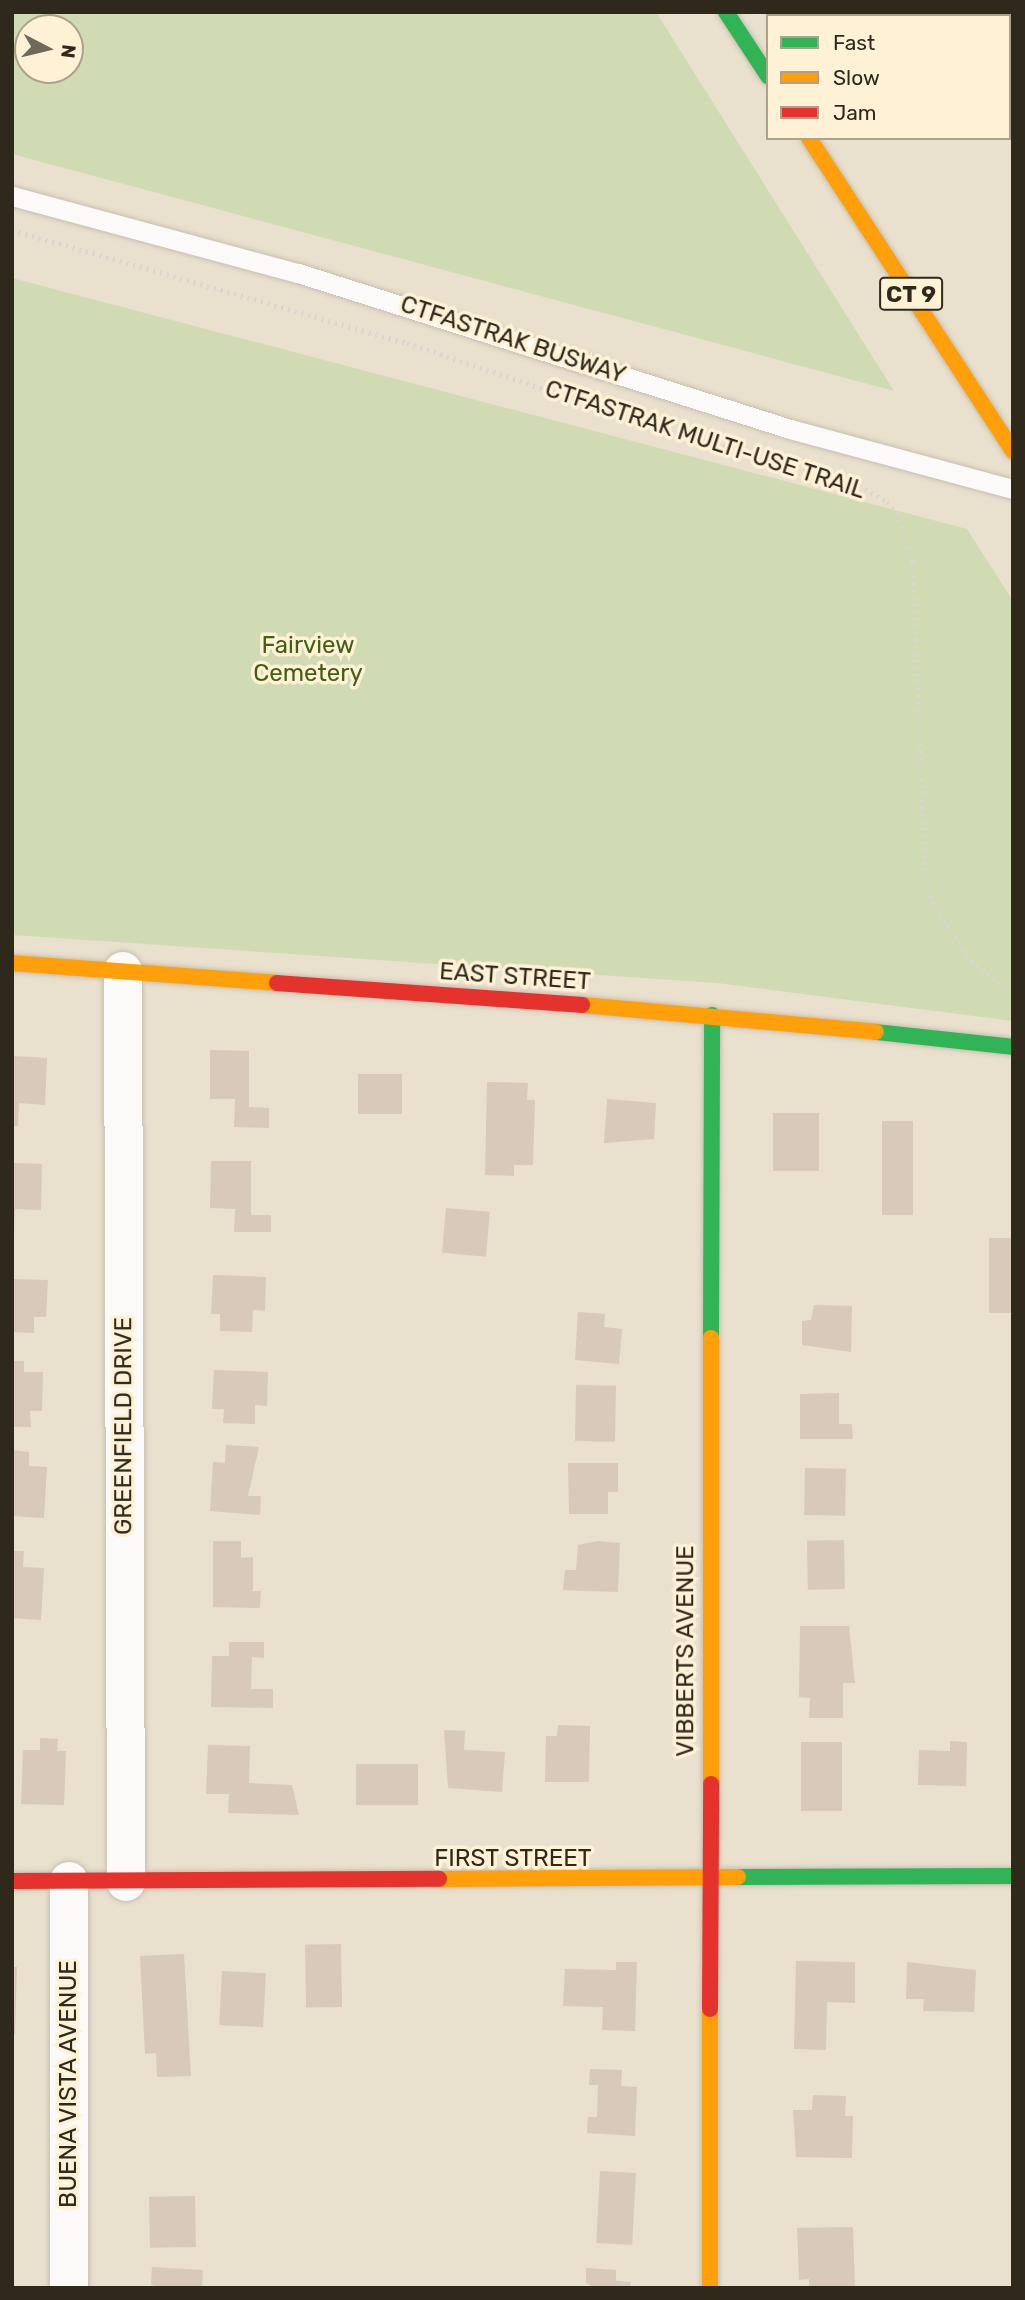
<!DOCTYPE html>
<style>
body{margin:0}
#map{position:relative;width:1025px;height:2300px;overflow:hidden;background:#e9e0cd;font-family:Rubik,sans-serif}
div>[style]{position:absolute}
.green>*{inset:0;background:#d0dbb3}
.building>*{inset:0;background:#d8c9bb;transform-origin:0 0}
.path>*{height:4.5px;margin-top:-2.25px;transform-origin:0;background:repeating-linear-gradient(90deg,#d9d6d0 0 2px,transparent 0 7px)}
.roads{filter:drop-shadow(0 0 2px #c6beb0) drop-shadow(0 0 2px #c6beb0)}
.lane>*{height:19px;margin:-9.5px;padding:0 9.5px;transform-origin:9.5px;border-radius:9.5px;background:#fcfaf8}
.street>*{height:38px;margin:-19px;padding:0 19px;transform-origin:19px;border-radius:19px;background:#fcfaf8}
.fast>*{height:16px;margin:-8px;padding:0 8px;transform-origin:8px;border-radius:8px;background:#30b455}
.slow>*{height:16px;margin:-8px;padding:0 8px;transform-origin:8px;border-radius:8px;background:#ff9f0a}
.jam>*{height:16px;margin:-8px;padding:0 8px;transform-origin:8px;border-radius:8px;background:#e5322d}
span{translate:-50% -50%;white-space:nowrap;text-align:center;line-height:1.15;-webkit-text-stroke:7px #fef1d6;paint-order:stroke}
.shield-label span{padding:2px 5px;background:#fef1d6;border:2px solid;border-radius:5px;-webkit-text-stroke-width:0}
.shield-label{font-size:23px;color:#2f291c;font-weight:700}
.street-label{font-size:24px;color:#2f291c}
.park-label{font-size:24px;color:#425f14}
.frame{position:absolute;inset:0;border:14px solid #2f291c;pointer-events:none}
.legend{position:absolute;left:766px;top:14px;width:245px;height:126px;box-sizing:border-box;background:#fef1d6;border:2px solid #aba18c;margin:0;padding:9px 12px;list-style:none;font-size:21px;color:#2f291c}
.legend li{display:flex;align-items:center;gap:14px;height:35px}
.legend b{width:35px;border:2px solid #aba18c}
.north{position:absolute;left:14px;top:14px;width:70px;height:70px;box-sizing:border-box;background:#fef1d6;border:2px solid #aba18c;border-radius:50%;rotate:97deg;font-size:19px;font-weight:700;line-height:28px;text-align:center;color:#2f291c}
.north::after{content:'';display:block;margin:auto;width:24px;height:32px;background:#70695a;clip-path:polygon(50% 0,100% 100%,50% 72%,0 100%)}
</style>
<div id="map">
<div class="green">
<i style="clip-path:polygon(evenodd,12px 12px,656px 12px,894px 391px,12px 154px,12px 12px,28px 28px,70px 28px,70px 70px,28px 70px,28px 28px)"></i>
<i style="clip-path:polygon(12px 278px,967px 529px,1013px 601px,1013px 1021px,717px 983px,12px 935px)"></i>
</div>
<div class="building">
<i style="clip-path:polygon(210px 1050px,249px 1051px,249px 1107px,269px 1108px,269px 1128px,234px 1127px,235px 1099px,210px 1099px)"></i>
<i style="clip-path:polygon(12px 1056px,47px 1058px,45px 1105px,19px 1103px,18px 1126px,12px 1126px)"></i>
<i style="left:358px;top:1074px;width:44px;height:40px"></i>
<i style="clip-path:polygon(487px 1082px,528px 1083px,527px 1100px,535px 1100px,533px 1165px,514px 1165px,514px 1176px,485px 1175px)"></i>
<i style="clip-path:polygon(607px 1099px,656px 1103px,654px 1139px,604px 1143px)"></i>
<i style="left:773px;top:1113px;width:46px;height:58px"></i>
<i style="left:882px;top:1121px;width:31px;height:94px"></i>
<i style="clip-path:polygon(211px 1161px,251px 1161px,251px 1215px,271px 1215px,271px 1232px,234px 1232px,235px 1209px,210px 1208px)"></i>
<i style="clip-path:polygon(12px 1163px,42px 1164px,41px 1210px,15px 1209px,14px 1237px)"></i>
<i style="left:446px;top:1208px;width:44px;height:45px;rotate:5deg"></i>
<i style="left:989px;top:1238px;width:24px;height:75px"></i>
<i style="clip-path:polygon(213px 1275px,266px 1277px,265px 1311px,253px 1310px,252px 1332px,220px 1331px,220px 1314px,211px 1314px)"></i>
<i style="clip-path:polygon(12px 1279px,48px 1280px,46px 1317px,34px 1317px,34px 1333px,12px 1332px)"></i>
<i style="clip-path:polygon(814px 1305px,852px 1306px,851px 1352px,802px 1345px,802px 1321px,811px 1320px)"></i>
<i style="clip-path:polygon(578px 1312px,605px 1314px,604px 1327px,622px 1329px,619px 1364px,575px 1360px)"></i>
<i style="clip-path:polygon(12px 1361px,24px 1361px,24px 1372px,43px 1372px,42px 1411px,30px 1411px,31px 1427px,12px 1427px)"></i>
<i style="clip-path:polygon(214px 1370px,268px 1372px,267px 1406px,255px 1405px,255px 1424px,223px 1423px,224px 1409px,212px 1409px)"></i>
<i style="left:576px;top:1385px;width:40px;height:56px;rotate:1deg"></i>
<i style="clip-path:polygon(839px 1393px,839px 1424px,852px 1424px,853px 1439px,800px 1439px,800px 1394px)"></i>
<i style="clip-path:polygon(226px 1445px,259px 1447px,248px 1496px,261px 1496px,260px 1515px,210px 1511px,213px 1462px,225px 1463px)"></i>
<i style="clip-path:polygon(12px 1450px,29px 1452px,29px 1466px,47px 1467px,44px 1518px,12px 1516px)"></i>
<i style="clip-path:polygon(568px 1463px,618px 1463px,618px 1492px,608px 1492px,608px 1514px,569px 1514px)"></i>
<i style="left:805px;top:1468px;width:41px;height:47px;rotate:1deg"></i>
<i style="left:844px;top:1540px;width:49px;height:37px;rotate:89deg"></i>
<i style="clip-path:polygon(213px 1541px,241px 1541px,241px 1558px,253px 1557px,253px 1591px,261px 1591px,260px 1608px,213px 1607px)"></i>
<i style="clip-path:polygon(598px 1541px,620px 1543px,618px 1592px,563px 1590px,565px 1570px,576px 1570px,578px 1545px)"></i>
<i style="clip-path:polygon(12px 1551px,24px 1551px,23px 1567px,44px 1568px,41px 1620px,12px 1618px)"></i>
<i style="clip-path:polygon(800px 1626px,849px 1626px,855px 1683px,843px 1683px,843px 1718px,809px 1718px,810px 1698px,799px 1697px)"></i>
<i style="clip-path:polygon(229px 1642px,264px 1642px,264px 1658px,252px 1657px,251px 1689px,273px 1689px,273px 1708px,211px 1707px,212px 1656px,229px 1656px)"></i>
<i style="clip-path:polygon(558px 1725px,590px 1726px,589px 1782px,545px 1782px,546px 1736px,557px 1736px)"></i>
<i style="clip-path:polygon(444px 1730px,465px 1731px,464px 1750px,505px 1752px,502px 1792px,448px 1788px)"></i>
<i style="clip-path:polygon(40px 1738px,58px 1739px,57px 1751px,66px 1751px,64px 1805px,21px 1804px,23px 1750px,40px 1750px)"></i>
<i style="clip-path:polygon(950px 1741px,967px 1742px,966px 1786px,918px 1785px,919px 1750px,950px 1751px)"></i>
<i style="left:801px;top:1742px;width:41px;height:69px"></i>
<i style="clip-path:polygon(208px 1745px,250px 1746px,249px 1783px,292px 1785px,299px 1815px,228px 1813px,229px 1794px,206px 1794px)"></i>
<i style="left:356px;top:1764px;width:62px;height:41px"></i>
<i style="left:341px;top:1944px;width:63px;height:36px;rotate:89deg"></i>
<i style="clip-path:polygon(184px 1954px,191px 2076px,157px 2077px,156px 2053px,145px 2054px,140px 1956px)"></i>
<i style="clip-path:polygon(796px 1961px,855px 1962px,855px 2003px,827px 2002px,826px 2050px,794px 2049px)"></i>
<i style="clip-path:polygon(616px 1962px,637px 1962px,635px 2031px,602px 2030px,603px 2007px,563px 2006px,565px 1969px,616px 1970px)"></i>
<i style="clip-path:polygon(907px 1962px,976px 1970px,974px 2012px,923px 2011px,924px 1999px,906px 1999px)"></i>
<i style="clip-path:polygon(12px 1967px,17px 1967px,15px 2035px,12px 2035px)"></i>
<i style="left:222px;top:1971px;width:44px;height:54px;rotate:3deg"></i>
<i style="clip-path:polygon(590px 2069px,622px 2070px,621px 2086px,637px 2087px,635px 2136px,587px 2133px,588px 2117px,597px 2117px,598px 2085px,589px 2085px)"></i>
<i style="clip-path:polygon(813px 2095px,846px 2096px,845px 2116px,853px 2116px,852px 2158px,796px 2157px,793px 2110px,812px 2110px)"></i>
<i style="left:600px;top:2171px;width:36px;height:72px;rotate:3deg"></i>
<i style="left:195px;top:2196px;width:51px;height:46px;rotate:89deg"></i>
<i style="clip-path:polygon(853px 2227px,855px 2288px,809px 2288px,809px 2279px,799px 2280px,797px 2228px)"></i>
<i style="clip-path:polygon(152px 2267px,203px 2270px,202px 2288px,157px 2288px,151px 2284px)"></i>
<i style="clip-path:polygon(586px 2268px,616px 2270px,616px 2281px,631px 2282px,630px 2288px,594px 2288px,586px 2283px)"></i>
</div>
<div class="path">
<i style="left:12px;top:230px;width:411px;rotate:16deg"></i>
<i style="left:407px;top:343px;width:269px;rotate:18.6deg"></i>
<i style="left:662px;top:429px;width:205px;rotate:15.9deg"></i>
<i style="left:859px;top:485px;width:33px;rotate:31deg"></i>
<i style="left:887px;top:502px;width:15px;rotate:48deg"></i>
<i style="left:897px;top:513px;width:52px;rotate:71.9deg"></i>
<i style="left:913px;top:562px;width:299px;rotate:87.7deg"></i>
<i style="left:925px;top:861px;width:42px;rotate:80.3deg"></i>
<i style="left:932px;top:902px;width:71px;rotate:56.5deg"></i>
<i style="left:971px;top:961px;width:52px;rotate:36.4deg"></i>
</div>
<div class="roads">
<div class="lane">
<i style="left:12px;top:196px;width:296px;rotate:15.1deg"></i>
<i style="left:298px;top:273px;width:516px;rotate:17.59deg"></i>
<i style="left:790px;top:429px;width:231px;rotate:15.1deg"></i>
</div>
<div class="street">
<i style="left:123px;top:971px;width:911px;rotate:89.81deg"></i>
<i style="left:69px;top:2288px;width:407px;rotate:-90deg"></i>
</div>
<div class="fast">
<i style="left:726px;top:12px;width:77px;rotate:56.7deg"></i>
<i style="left:988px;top:12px;width:5px;rotate:53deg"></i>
<i style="left:876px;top:1032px;width:138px;rotate:6.2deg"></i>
<i style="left:711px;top:1338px;width:323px;rotate:-89.8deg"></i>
<i style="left:738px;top:1877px;width:275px;rotate:-0.2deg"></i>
</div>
<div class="slow">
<i style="left:1009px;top:41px;width:6px;rotate:45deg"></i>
<i style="left:809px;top:138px;width:374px;rotate:56.9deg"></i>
<i style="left:12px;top:963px;width:266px;rotate:4.3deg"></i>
<i style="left:582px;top:1005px;width:295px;rotate:5.2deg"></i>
<i style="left:711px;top:1784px;width:446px;rotate:-90deg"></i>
<i style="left:439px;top:1879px;width:299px;rotate:-0.4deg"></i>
<i style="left:710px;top:2288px;width:279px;rotate:-90deg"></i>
</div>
<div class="jam">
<i style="left:277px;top:983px;width:306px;rotate:4.1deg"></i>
<i style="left:12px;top:1881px;width:427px;rotate:-0.3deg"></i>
<i style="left:710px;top:2009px;width:225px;rotate:-89.7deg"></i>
</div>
</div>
<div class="shield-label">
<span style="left:911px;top:294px">CT 9</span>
</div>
<div class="street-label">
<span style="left:513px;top:340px;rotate:18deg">CTFASTRAK BUSWAY</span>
<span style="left:705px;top:440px;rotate:18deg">CTFASTRAK MULTI-USE TRAIL</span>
<span style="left:515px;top:977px;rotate:4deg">EAST STREET</span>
<span style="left:124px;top:1426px;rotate:-90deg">GREENFIELD DRIVE</span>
<span style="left:686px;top:1651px;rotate:-90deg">VIBBERTS AVENUE</span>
<span style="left:513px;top:1859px">FIRST STREET</span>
<span style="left:69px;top:2084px;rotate:-90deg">BUENA VISTA AVENUE</span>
</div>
<div class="park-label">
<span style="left:308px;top:660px">Fairview<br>Cemetery</span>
</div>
<div class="frame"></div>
<ul class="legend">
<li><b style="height:9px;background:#30b455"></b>Fast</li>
<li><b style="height:9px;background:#ff9f0a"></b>Slow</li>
<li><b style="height:9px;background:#e5322d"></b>Jam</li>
</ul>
<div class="north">N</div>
</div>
